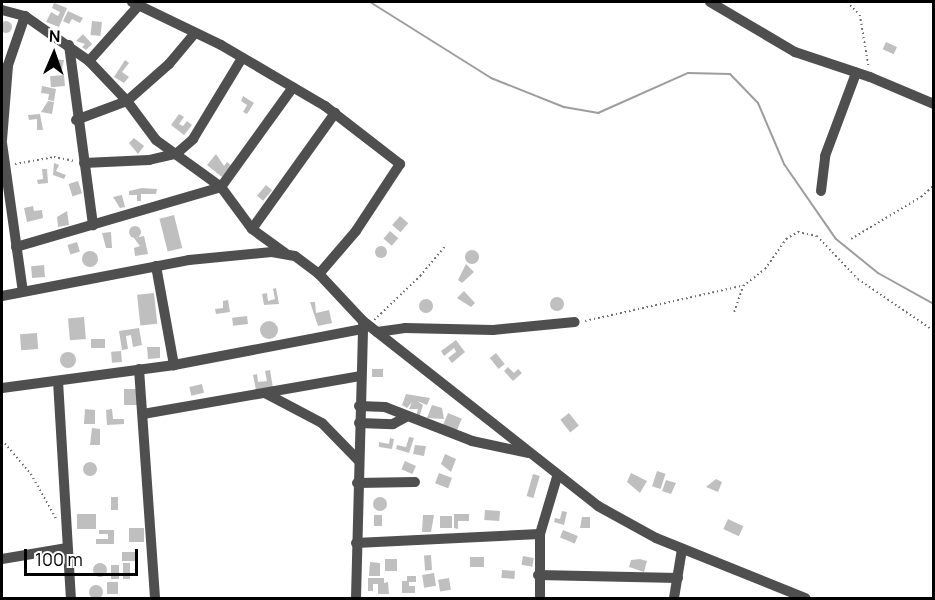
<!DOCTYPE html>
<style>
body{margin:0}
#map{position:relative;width:935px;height:600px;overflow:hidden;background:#fff;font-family:Manrope,sans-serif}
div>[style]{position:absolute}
.stream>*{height:2px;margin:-1px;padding:0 1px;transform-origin:1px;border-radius:1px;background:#9d9d9d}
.building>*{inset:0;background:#bfbfbf;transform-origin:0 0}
.round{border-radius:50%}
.path>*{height:1.5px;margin-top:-0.75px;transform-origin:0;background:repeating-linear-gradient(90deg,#717171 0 1.5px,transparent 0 4.5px)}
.minor>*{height:10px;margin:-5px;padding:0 5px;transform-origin:5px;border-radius:5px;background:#4f4f4f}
span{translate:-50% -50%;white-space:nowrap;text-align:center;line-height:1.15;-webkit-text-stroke:6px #fff;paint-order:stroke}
.frame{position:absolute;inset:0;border:3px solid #000;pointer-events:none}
.north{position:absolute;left:24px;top:24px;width:60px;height:60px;-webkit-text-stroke:4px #fff;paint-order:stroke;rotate:2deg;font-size:16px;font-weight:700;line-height:24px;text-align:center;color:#000}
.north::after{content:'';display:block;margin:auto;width:21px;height:27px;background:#000;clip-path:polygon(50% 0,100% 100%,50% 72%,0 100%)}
.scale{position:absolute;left:24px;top:549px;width:114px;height:27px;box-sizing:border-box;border:3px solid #000;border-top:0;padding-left:8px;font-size:18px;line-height:21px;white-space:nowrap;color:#000;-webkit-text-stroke:4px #fff;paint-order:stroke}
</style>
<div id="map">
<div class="stream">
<i style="left:370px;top:2px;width:143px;rotate:32.1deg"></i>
<i style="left:491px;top:78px;width:79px;rotate:21.7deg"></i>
<i style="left:564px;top:107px;width:35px;rotate:10deg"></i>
<i style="left:598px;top:113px;width:98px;rotate:-24deg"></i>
<i style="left:688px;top:73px;width:42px;rotate:1.4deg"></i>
<i style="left:730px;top:74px;width:40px;rotate:46deg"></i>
<i style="left:758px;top:103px;width:66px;rotate:66.9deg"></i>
<i style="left:784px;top:164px;width:91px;rotate:55.3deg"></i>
<i style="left:836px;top:239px;width:54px;rotate:39deg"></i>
<i style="left:878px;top:273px;width:64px;rotate:29deg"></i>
</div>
<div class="building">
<i style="clip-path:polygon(54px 3px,67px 8px,59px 27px,46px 22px,51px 12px,58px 16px,60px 12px,52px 8px)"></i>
<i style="clip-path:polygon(68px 11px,83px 18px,80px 23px,72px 19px,69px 24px,63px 21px)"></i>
<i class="round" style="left:0;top:21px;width:12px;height:12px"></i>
<i style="left:92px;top:21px;width:10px;height:14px;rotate:6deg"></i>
<i style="clip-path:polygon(83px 34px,92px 44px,86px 50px,82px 47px,85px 44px,76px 41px)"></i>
<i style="left:886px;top:42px;width:12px;height:8px;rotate:24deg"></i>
<i style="clip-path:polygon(50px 59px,64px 60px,62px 69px,50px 66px)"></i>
<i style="clip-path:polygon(125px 60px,129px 63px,122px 72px,129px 77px,124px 83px,114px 77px)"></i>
<i style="left:64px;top:75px;width:11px;height:14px;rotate:85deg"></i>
<i style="clip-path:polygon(42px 86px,56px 89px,54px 101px,48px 100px,49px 94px,41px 93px)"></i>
<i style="clip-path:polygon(243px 96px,254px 103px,247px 114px,243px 112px,247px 105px,241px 101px)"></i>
<i style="clip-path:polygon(48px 101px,54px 102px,52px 114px,41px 112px)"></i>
<i style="clip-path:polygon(40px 114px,43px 130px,37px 130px,37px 119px,29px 120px,28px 115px)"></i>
<i style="clip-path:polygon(179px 114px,184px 117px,179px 124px,183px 126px,187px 121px,192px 125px,184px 135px,171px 125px)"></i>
<i style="clip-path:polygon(134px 138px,144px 146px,138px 154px,129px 143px)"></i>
<i style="clip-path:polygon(216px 154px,224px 166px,227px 162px,232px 166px,222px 177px,207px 165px)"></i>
<i style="clip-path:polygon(54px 163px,59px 165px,56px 171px,66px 175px,64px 179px,53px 175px)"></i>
<i style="clip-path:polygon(42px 169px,47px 169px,48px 183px,38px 184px,37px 180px,43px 179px)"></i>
<i style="left:78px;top:181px;width:13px;height:10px;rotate:72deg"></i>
<i style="left:266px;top:185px;width:8px;height:14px;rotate:40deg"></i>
<i style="clip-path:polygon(142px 188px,157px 189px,156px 194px,141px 194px,141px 201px,137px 201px,137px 195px,129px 195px,129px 191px)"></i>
<i style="clip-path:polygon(122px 195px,125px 207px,120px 208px,113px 197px)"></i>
<i style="clip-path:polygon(33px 206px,34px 211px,42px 210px,43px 218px,27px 222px,24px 208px)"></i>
<i style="clip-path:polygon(67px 211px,69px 225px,58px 227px,57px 217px)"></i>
<i style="left:174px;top:215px;width:34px;height:15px;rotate:76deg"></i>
<i style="left:400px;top:216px;width:11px;height:12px;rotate:41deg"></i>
<i class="round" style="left:129px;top:226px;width:12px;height:12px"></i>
<i style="left:390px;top:231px;width:11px;height:10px;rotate:41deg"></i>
<i style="clip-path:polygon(111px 232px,112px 248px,106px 248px,102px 233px)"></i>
<i style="clip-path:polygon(144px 236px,148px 254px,135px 256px,134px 248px,140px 246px,134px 238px)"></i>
<i style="left:77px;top:242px;width:10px;height:10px;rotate:73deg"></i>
<i class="round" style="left:375px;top:246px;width:12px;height:12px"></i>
<i class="round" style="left:465px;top:250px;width:14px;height:14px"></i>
<i class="round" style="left:82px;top:251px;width:16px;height:16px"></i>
<i style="clip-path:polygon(466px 264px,474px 272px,462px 283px,458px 280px)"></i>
<i style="left:44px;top:265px;width:12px;height:13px;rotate:85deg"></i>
<i style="clip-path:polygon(276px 288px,279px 304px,264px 305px,262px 294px,267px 293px,268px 301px,275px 299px,273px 289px)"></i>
<i style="clip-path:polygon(464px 291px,475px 303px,471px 307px,457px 298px)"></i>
<i style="left:154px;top:293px;width:31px;height:17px;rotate:84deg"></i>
<i class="round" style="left:550px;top:297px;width:14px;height:14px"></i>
<i class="round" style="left:419px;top:299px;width:14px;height:14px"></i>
<i style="clip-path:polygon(228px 300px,230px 312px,216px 314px,215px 309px,223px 308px,223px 301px)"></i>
<i style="clip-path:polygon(310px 302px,315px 302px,316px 313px,329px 310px,332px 323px,318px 326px)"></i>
<i style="left:247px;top:316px;width:8px;height:15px;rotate:83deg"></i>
<i style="left:84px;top:317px;width:22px;height:16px;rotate:85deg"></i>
<i class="round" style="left:260px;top:321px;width:18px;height:18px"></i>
<i style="clip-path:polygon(139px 328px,142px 345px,133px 347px,131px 335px,126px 336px,128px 349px,122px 350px,119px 331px)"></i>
<i style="left:37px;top:333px;width:16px;height:17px;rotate:86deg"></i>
<i style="left:105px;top:339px;width:9px;height:14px;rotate:90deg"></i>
<i style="clip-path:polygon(456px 340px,465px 352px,452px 363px,448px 358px,456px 352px,454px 348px,444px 356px,441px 351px)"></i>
<i style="clip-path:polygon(147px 347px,160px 347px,160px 358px,148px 359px)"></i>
<i style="left:121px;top:351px;width:11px;height:10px;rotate:85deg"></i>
<i class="round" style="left:60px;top:352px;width:16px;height:16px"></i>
<i style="left:496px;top:353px;width:14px;height:8px;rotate:51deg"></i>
<i style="clip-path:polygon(508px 367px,514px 373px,518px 369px,522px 373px,513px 381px,504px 371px)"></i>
<i style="left:372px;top:369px;width:11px;height:8px"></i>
<i style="clip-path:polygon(270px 370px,273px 388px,256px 390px,253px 375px,257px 374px,258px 382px,267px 381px,265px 371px)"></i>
<i style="left:202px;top:384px;width:9px;height:13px;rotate:77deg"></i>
<i style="left:137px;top:389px;width:16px;height:13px;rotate:90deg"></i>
<i style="clip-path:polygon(406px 394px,430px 398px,427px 405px,417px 401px,423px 405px,419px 418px,416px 416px,418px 409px,409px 409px,412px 402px,407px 408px,402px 405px)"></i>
<i style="clip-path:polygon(432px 405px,442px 408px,444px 419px,427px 418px)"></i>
<i style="clip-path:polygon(85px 409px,95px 410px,95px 424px,84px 424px)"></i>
<i style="clip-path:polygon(112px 409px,113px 419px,124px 419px,124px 424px,107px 425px,106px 410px)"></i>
<i style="left:448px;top:413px;width:15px;height:14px;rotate:23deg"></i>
<i style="left:569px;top:413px;width:16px;height:11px;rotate:52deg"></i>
<i style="clip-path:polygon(92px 428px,100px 429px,100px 445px,90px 445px)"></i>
<i style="clip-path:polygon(409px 437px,414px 438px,409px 453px,396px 449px,397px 445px,406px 447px)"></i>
<i style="clip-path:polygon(390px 438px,394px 439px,392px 449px,379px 447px,379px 442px,389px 444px)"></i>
<i style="clip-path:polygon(415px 445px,426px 446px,424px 456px,413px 454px)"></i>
<i style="clip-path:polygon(445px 454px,456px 459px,451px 472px,441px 464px)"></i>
<i style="left:405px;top:461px;width:12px;height:9px;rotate:24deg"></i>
<i class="round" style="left:83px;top:462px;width:14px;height:14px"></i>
<i style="left:657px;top:471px;width:9px;height:16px;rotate:18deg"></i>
<i style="left:439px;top:473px;width:14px;height:11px;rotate:21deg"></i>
<i style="clip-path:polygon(631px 473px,647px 481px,640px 493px,627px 482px)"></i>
<i style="left:533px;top:474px;width:7px;height:23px;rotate:16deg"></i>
<i style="clip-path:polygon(716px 479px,722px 482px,718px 492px,706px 487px)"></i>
<i style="clip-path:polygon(666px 480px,676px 483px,671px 494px,662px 491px)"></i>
<i style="left:111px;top:497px;width:7px;height:13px"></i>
<i class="round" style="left:373px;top:497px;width:14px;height:14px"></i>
<i style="left:485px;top:510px;width:15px;height:10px;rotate:4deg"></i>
<i style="clip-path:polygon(562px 511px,567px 512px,564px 525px,554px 522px,555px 518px,560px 519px)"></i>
<i style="left:77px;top:514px;width:19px;height:15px"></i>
<i style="clip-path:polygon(454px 514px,469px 514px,469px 521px,458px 521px,458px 529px,454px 528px)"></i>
<i style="left:374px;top:515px;width:8px;height:11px"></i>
<i style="clip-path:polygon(423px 515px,434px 515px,431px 532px,422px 532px)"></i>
<i style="left:440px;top:516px;width:12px;height:12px"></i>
<i style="clip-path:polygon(582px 517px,590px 517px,590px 528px,580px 528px)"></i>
<i style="left:728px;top:519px;width:17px;height:11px;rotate:25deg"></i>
<i style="left:129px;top:528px;width:15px;height:14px"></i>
<i style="clip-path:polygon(99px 530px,114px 530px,114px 544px,96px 544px,96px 539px,108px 539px,108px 534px,99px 534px)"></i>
<i style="left:563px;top:530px;width:16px;height:8px;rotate:22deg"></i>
<i style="left:122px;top:552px;width:13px;height:9px"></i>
<i style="left:431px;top:555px;width:15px;height:7px;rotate:86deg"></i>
<i style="left:523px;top:556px;width:11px;height:9px;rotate:10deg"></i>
<i style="left:470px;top:557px;width:14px;height:10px"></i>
<i style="left:385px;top:559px;width:12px;height:12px"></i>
<i style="clip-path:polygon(640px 559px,647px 561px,644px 572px,629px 567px,631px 560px)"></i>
<i style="clip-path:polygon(370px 562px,380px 563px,380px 576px,369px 576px)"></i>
<i class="round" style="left:93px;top:563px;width:14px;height:14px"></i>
<i style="left:123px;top:563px;width:7px;height:16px"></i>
<i style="left:111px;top:565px;width:8px;height:14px"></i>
<i style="left:502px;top:570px;width:13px;height:8px;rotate:4deg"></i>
<i style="left:434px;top:573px;width:13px;height:12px;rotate:81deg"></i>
<i style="clip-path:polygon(407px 576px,416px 576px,416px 582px,409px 582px,409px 586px,415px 586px,415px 593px,402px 593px,402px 581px,407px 581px)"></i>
<i style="clip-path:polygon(368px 578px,384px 578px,384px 583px,388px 582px,389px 594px,378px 594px,378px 584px,373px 584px,373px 591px,368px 591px)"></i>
<i style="left:449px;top:578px;width:12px;height:11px;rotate:81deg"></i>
<i style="left:107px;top:582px;width:11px;height:12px"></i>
<i class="round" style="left:89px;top:585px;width:14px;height:14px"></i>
</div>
<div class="path">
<i style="left:847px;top:2px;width:18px;rotate:45deg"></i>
<i style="left:860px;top:15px;width:54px;rotate:80.4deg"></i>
<i style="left:15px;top:164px;width:40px;rotate:-10deg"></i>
<i style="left:54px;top:157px;width:21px;rotate:11deg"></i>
<i style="left:851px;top:239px;width:82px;rotate:-31deg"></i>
<i style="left:921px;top:197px;width:18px;rotate:-43deg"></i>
<i style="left:734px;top:312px;width:28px;rotate:-71deg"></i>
<i style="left:743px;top:286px;width:28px;rotate:-38deg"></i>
<i style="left:765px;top:269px;width:37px;rotate:-55deg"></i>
<i style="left:786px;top:239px;width:14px;rotate:-30deg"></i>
<i style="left:798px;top:232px;width:19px;rotate:12deg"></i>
<i style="left:817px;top:236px;width:59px;rotate:46.4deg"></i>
<i style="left:858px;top:279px;width:92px;rotate:34.4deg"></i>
<i style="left:374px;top:320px;width:64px;rotate:-43.7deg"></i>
<i style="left:420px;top:276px;width:38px;rotate:-50deg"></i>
<i style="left:585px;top:321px;width:160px;rotate:-12.6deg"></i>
<i style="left:2px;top:440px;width:45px;rotate:49.5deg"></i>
<i style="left:31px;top:474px;width:53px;rotate:60.5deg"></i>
</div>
<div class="minor">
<i style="left:132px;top:2px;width:99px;rotate:25.8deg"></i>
<i style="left:221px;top:45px;width:121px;rotate:30.4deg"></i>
<i style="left:325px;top:106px;width:95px;rotate:37.7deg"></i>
<i style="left:400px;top:164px;width:80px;rotate:123.3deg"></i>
<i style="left:356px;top:231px;width:57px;rotate:130.7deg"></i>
<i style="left:710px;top:2px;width:99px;rotate:30.5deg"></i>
<i style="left:795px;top:52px;width:79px;rotate:18.4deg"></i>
<i style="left:870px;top:77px;width:69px;rotate:22.9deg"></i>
<i style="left:2px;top:10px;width:24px;rotate:15deg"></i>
<i style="left:25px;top:16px;width:78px;rotate:35.1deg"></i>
<i style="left:89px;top:61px;width:55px;rotate:46.5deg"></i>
<i style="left:127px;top:101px;width:49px;rotate:53.4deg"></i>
<i style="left:156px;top:140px;width:80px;rotate:35.9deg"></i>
<i style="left:221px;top:187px;width:52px;rotate:53.6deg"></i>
<i style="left:252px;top:229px;width:41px;rotate:36deg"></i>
<i style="left:69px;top:45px;width:182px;rotate:82.4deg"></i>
<i style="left:89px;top:61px;width:75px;rotate:-48.2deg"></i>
<i style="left:76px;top:120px;width:54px;rotate:-20.4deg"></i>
<i style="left:127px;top:101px;width:56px;rotate:-41.4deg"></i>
<i style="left:169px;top:64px;width:40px;rotate:-50deg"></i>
<i style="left:2px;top:140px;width:75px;rotate:-85.4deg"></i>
<i style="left:8px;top:65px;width:52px;rotate:-70.9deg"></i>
<i style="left:2px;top:143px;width:150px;rotate:82deg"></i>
<i style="left:84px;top:163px;width:65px;rotate:-2.6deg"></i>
<i style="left:149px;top:160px;width:28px;rotate:-13deg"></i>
<i style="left:176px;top:154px;width:23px;rotate:-41deg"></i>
<i style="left:193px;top:139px;width:95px;rotate:-58.8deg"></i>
<i style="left:821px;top:191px;width:35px;rotate:-83deg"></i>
<i style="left:825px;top:156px;width:89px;rotate:-69.5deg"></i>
<i style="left:252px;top:229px;width:143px;rotate:-54.4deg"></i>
<i style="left:16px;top:247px;width:214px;rotate:-16.3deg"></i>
<i style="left:221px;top:187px;width:123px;rotate:-54.2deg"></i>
<i style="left:156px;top:266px;width:101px;rotate:79.7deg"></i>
<i style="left:2px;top:296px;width:190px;rotate:-10.9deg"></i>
<i style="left:189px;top:260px;width:83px;rotate:-5.5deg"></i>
<i style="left:272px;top:252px;width:23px;rotate:10deg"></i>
<i style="left:295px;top:256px;width:30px;rotate:37deg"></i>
<i style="left:319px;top:274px;width:64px;rotate:46.9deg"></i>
<i style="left:363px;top:321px;width:299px;rotate:38.2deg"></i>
<i style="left:598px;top:506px;width:66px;rotate:28.9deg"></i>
<i style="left:656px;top:538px;width:161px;rotate:21.9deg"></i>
<i style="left:377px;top:332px;width:28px;rotate:-8deg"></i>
<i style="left:405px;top:328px;width:88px;rotate:1.3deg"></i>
<i style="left:493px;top:330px;width:82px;rotate:-5.6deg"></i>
<i style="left:139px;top:369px;width:230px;rotate:86deg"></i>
<i style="left:58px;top:381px;width:217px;rotate:86.6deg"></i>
<i style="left:2px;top:388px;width:174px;rotate:-7.6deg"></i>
<i style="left:174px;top:365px;width:191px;rotate:-10.8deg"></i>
<i style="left:265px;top:393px;width:64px;rotate:27.8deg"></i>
<i style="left:322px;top:423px;width:52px;rotate:45.8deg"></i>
<i style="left:359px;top:406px;width:26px;rotate:2deg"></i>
<i style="left:385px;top:407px;width:93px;rotate:21.3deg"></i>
<i style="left:472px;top:441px;width:57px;rotate:12.1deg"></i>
<i style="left:143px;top:414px;width:220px;rotate:-9.9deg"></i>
<i style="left:359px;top:423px;width:34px;rotate:2deg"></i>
<i style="left:393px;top:424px;width:15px;rotate:-28deg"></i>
<i style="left:357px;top:483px;width:58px;rotate:-1deg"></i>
<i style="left:356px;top:543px;width:184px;rotate:-2.8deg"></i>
<i style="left:2px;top:559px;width:66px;rotate:-9.6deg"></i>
<i style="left:538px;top:575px;width:140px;rotate:1.2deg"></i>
<i style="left:356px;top:598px;width:275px;rotate:-88.5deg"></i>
<i style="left:540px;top:598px;width:64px;rotate:-90deg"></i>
<i style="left:540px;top:534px;width:59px;rotate:-73.4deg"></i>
<i style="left:674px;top:598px;width:50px;rotate:-80.7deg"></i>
</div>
<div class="frame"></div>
<div class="north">N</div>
<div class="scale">100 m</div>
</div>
